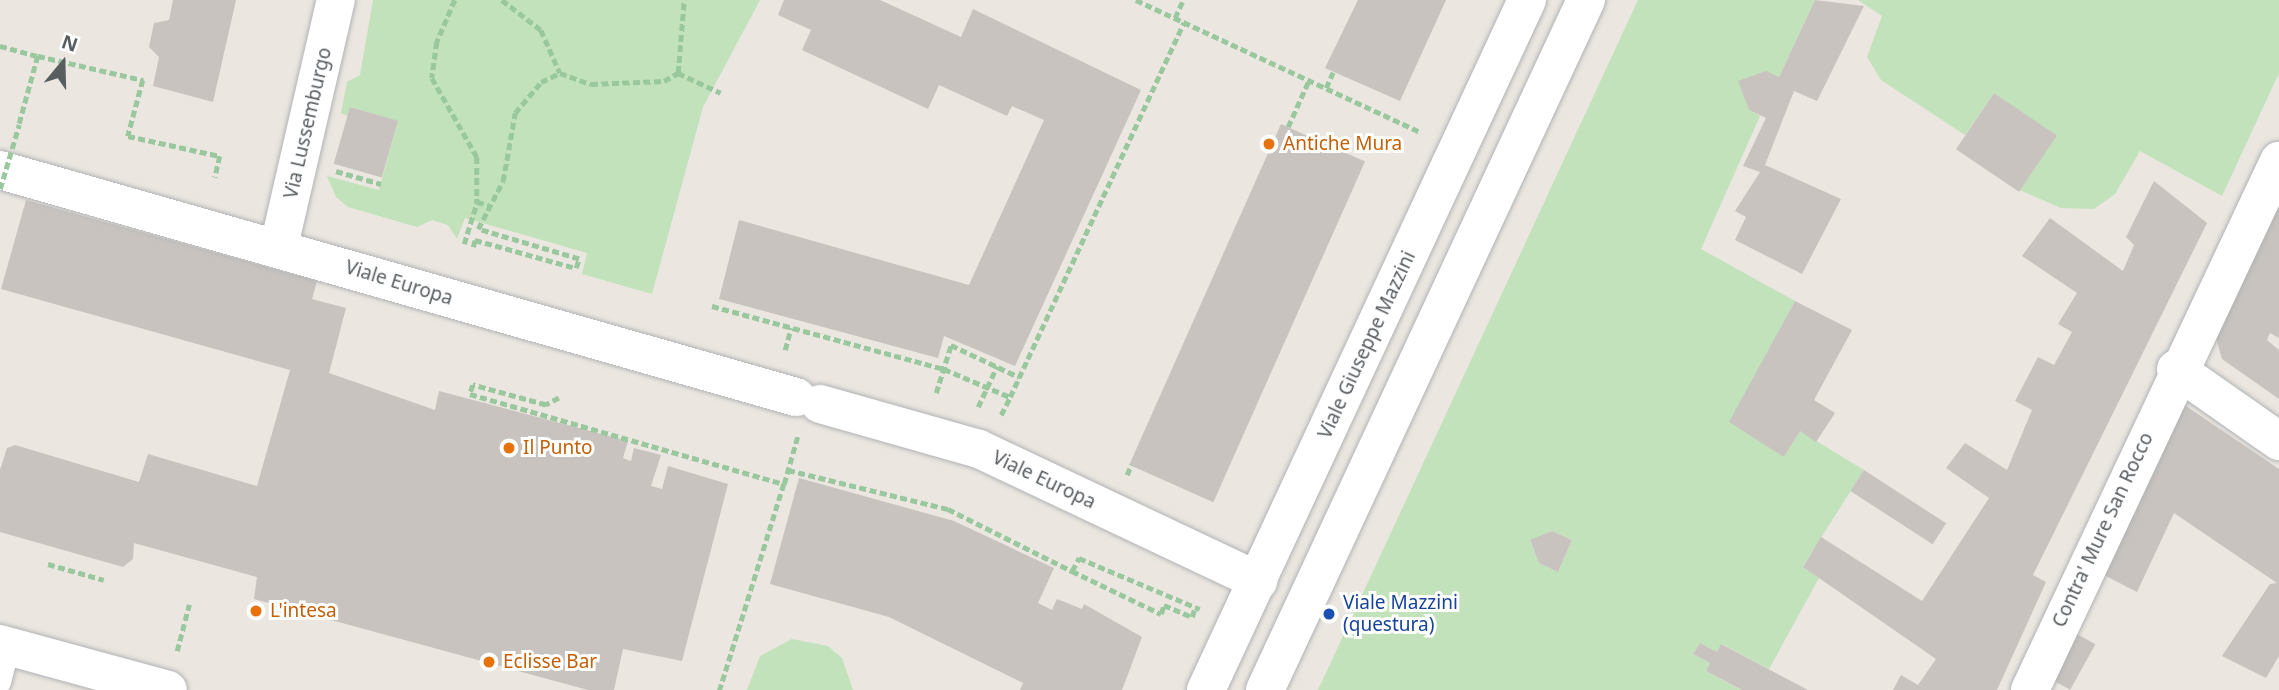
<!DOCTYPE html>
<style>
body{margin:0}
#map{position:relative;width:2279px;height:690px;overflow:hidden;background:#ebe6df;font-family:"Noto Sans",sans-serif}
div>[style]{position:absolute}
.green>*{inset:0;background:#c2e2bc}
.building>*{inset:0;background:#c8c3be;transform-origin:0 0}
.path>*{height:4.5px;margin-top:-2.25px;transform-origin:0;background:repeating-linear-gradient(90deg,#99c79e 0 7px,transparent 0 10.5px)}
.roads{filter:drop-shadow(0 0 2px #b0b3b7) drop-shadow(0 0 2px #b0b3b7)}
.service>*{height:21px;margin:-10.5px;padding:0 10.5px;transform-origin:10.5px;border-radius:10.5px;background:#fff}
.minor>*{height:38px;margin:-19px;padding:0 19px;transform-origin:19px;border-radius:19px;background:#fff}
.tertiary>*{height:38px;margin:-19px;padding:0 19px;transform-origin:19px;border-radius:19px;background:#fff}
.secondary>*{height:38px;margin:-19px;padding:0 19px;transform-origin:19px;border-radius:19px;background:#fff}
.path-bridge>*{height:4.5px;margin-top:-2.25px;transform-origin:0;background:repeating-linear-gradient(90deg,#99c79e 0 7px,transparent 0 10.5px)}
.dots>*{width:19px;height:19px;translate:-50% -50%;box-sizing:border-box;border:4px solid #fff;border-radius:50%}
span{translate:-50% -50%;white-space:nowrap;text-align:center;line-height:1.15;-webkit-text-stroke:6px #fff;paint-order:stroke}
.street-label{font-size:19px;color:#585d60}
.food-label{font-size:19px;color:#c56008}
.left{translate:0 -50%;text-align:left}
.transit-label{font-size:19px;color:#164399}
.north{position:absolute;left:28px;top:28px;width:70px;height:70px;-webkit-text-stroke:5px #fff;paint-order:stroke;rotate:19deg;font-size:19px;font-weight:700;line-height:28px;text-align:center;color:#585d60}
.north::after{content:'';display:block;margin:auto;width:24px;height:32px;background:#585d60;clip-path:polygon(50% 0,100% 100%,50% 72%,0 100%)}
</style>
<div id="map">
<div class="green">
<i style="clip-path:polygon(373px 0,760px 0,703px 107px,652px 294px,582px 274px,587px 253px,465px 218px,457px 239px,448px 225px,432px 220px,417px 227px,348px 207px,336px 197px,327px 176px,379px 190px,398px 121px,351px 107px,348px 116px,341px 113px,347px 82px,360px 75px)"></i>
<i style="clip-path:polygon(evenodd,1638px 0,1815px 0,1779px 77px,1739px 81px,1749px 110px,1760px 116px,1701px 249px,1795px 301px,1744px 397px,1784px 457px,1800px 431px,1864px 470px,1803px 566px,1819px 578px,1769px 669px,1722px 644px,1717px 652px,1700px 643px,1693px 654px,1710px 663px,1706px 671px,1741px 690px,1318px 690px,1638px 0,1552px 531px,1572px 540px,1558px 572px,1539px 563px,1530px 541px,1552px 531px)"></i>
<i style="clip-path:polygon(1858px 0,2279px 0,2279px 73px,2222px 196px,2140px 151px,2115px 194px,2094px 209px,2061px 208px,2015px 188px,2056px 136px,1994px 93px,1965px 135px,1881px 80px,1867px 57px,1882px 16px)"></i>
<i style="clip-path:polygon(792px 639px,828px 646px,842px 658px,853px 690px,747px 690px,760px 656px)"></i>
</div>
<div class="building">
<i style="clip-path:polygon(173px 0,236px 0,213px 102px,153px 86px,159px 57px,149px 47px,154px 23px,169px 20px)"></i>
<i style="clip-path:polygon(784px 0,880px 0,961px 37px,973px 9px,1141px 90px,1015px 366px,944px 336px,938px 358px,719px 299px,739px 220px,969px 285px,1044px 120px,1012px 106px,1007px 116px,939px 85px,928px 109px,802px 50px,811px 30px,778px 15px)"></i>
<i style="clip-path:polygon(1358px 0,1446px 0,1400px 101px,1325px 68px)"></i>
<i style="clip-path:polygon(1815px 0,1864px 6px,1817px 101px,1794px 91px,1765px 165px,1841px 199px,1802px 274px,1735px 240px,1746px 217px,1735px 211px,1760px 172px,1743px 166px,1766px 118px,1749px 110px,1738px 81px,1766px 71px,1779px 77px)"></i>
<i style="left:1994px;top:93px;width:76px;height:68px;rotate:34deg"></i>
<i style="left:350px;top:107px;width:50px;height:59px;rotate:16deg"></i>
<i style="left:1281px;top:124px;width:92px;height:373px;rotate:24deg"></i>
<i style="clip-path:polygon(2154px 181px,2207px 223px,2033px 575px,2046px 582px,1997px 690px,1893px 690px,1901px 675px,1918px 685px,1936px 659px,1803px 567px,1821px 537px,1922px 601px,1989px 498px,1946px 468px,1965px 443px,2007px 470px,2032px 410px,2015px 401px,2038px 357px,2054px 365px,2072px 332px,2058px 324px,2077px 293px,2022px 256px,2050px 218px,2123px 271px,2134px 245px,2126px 237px)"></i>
<i style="clip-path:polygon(2279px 197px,2279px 338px,2270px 333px,2267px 340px,2279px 350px,2279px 399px,2222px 359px,2215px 335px)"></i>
<i style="clip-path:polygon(26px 200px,317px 281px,312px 299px,346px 308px,329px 373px,435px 410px,439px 391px,628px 441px,623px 458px,631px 461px,634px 448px,661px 455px,651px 486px,662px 489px,668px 466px,728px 484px,682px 661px,623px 649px,614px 690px,588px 690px,254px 599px,257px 577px,134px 543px,133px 559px,123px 567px,0 532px,0 470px,7px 448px,15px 445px,139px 482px,148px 454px,257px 486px,290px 370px,1px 289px)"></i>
<i style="clip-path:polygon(1795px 301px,1852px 330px,1814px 400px,1835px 413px,1816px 442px,1800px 431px,1784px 457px,1729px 422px)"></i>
<i style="clip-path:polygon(2180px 402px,2279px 469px,2279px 656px,2266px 678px,2222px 656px,2270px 584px,2277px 583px,2174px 513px,2137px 592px,2098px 572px)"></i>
<i style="left:1864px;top:470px;width:98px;height:25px;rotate:33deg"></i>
<i style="clip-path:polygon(799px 478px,954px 521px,1054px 568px,1038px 603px,1052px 610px,1057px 599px,1082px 609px,1084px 604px,1142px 637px,1122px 690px,1020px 690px,1023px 683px,889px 617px,770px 584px)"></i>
<i style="clip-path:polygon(1552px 531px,1572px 540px,1558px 572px,1539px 563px,1530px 540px)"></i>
<i style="left:2077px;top:634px;width:21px;height:52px;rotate:29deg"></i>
<i style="clip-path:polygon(1700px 643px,1717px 652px,1721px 644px,1808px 690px,1742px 690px,1706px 671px,1710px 663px,1693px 654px)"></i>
</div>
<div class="path">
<i style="left:455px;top:0;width:46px;rotate:113.2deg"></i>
<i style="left:437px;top:42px;width:36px;rotate:98deg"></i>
<i style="left:432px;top:78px;width:91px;rotate:60.3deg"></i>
<i style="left:477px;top:157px;width:45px;rotate:90deg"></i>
<i style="left:477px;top:202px;width:12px;rotate:14deg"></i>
<i style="left:502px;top:0;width:49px;rotate:37.6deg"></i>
<i style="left:541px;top:30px;width:47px;rotate:66.2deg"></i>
<i style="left:1136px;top:0;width:314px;rotate:24.9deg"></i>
<i style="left:1175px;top:18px;width:20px;rotate:-66deg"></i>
<i style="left:0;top:46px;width:39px;rotate:15deg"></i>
<i style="left:38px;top:56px;width:72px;rotate:105.4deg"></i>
<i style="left:38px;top:56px;width:108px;rotate:12.9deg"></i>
<i style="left:143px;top:80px;width:58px;rotate:105deg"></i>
<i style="left:128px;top:136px;width:94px;rotate:12.3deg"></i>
<i style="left:220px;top:156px;width:22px;rotate:103deg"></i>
<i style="left:678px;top:73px;width:47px;rotate:24.9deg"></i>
<i style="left:1326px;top:88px;width:17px;rotate:-66deg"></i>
<i style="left:1288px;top:127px;width:51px;rotate:-65.9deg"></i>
<i style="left:336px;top:171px;width:47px;rotate:16.1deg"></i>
<i style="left:464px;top:244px;width:44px;rotate:-72.8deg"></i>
<i style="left:473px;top:247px;width:7px;rotate:-74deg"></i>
<i style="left:475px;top:240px;width:105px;rotate:15.5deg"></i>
<i style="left:576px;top:268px;width:9px;rotate:-72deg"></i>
<i style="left:579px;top:259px;width:105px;rotate:-163.5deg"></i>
<i style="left:478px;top:229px;width:54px;rotate:-62.5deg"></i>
<i style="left:503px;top:181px;width:69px;rotate:-80deg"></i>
<i style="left:515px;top:113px;width:40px;rotate:-50deg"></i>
<i style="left:541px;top:82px;width:21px;rotate:-25deg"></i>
<i style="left:560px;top:73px;width:33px;rotate:20deg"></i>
<i style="left:591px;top:84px;width:73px;rotate:-2.4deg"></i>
<i style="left:664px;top:81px;width:16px;rotate:-30deg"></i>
<i style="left:678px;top:73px;width:73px;rotate:-85.3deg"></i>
<i style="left:712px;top:306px;width:240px;rotate:15.2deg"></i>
<i style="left:944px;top:369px;width:72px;rotate:23deg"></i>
<i style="left:1010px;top:397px;width:413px;rotate:-65.1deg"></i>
<i style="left:785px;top:350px;width:23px;rotate:-75deg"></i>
<i style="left:936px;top:393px;width:50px;rotate:-72.6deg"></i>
<i style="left:951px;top:345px;width:75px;rotate:25.2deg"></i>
<i style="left:559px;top:398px;width:15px;rotate:152deg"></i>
<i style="left:546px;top:405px;width:76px;rotate:-164.7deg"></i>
<i style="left:473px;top:385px;width:9px;rotate:108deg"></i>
<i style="left:470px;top:394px;width:327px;rotate:16deg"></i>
<i style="left:784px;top:484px;width:216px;rotate:107.3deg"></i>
<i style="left:978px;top:407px;width:45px;rotate:-65.1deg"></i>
<i style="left:1001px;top:415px;width:20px;rotate:-63deg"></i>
<i style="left:788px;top:470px;width:165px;rotate:13.7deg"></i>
<i style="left:948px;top:509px;width:139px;rotate:26.6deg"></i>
<i style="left:1072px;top:571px;width:15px;rotate:-62deg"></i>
<i style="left:1079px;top:558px;width:131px;rotate:22.9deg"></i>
<i style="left:1127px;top:475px;width:11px;rotate:-68deg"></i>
<i style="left:784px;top:484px;width:51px;rotate:-74.1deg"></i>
<i style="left:48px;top:564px;width:58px;rotate:15.9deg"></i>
<i style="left:1072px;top:571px;width:99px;rotate:25.8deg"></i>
<i style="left:1161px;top:614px;width:9px;rotate:-72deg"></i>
<i style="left:1164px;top:605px;width:30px;rotate:23deg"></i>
<i style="left:1192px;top:617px;width:10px;rotate:-73deg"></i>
<i style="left:177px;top:651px;width:48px;rotate:-75.4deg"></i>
</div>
<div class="roads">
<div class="service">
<i style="left:0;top:682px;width:37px;rotate:-76deg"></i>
</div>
<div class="minor">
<i style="left:0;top:170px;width:828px;rotate:15.92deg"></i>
<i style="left:279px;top:246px;width:253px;rotate:-77deg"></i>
<i style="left:2176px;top:369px;width:126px;rotate:35deg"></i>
<i style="left:820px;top:404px;width:165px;rotate:15.8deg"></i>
<i style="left:979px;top:449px;width:309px;rotate:25.3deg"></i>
<i style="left:2030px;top:690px;width:585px;rotate:-64.79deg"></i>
</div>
<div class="tertiary">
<i style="left:0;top:644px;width:174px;rotate:15.3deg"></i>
</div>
<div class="secondary">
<i style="left:1206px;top:690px;width:761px;rotate:-65.05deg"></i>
<i style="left:1265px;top:690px;width:761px;rotate:-65.05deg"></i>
</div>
</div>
<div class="path-bridge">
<i style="left:0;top:189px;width:67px;rotate:-73.5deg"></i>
</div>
<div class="dots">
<i style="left:1269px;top:144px;background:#e8710a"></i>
<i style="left:509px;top:448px;background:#e8710a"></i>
<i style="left:256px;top:611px;background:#e8710a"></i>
<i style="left:1329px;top:614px;background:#1a4fb4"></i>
<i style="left:489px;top:662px;background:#e8710a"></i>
</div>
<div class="street-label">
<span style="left:308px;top:123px;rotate:-77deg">Via Lussemburgo</span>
<span style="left:399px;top:283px;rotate:17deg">Viale Europa</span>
<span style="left:1367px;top:345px;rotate:-65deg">Viale Giuseppe Mazzini</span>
<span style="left:1044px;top:480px;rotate:25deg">Viale Europa</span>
<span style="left:2103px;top:530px;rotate:-65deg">Contra' Mure San Rocco</span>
</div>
<div class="food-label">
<span class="left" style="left:1283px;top:144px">Antiche Mura</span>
<span class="left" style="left:523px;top:448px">Il Punto</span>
<span class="left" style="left:270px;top:611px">L'intesa</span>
<span class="left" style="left:503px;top:662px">Eclisse Bar</span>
</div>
<div class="transit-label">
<span class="left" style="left:1343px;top:614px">Viale Mazzini<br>(questura)</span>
</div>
<div class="north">N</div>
</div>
